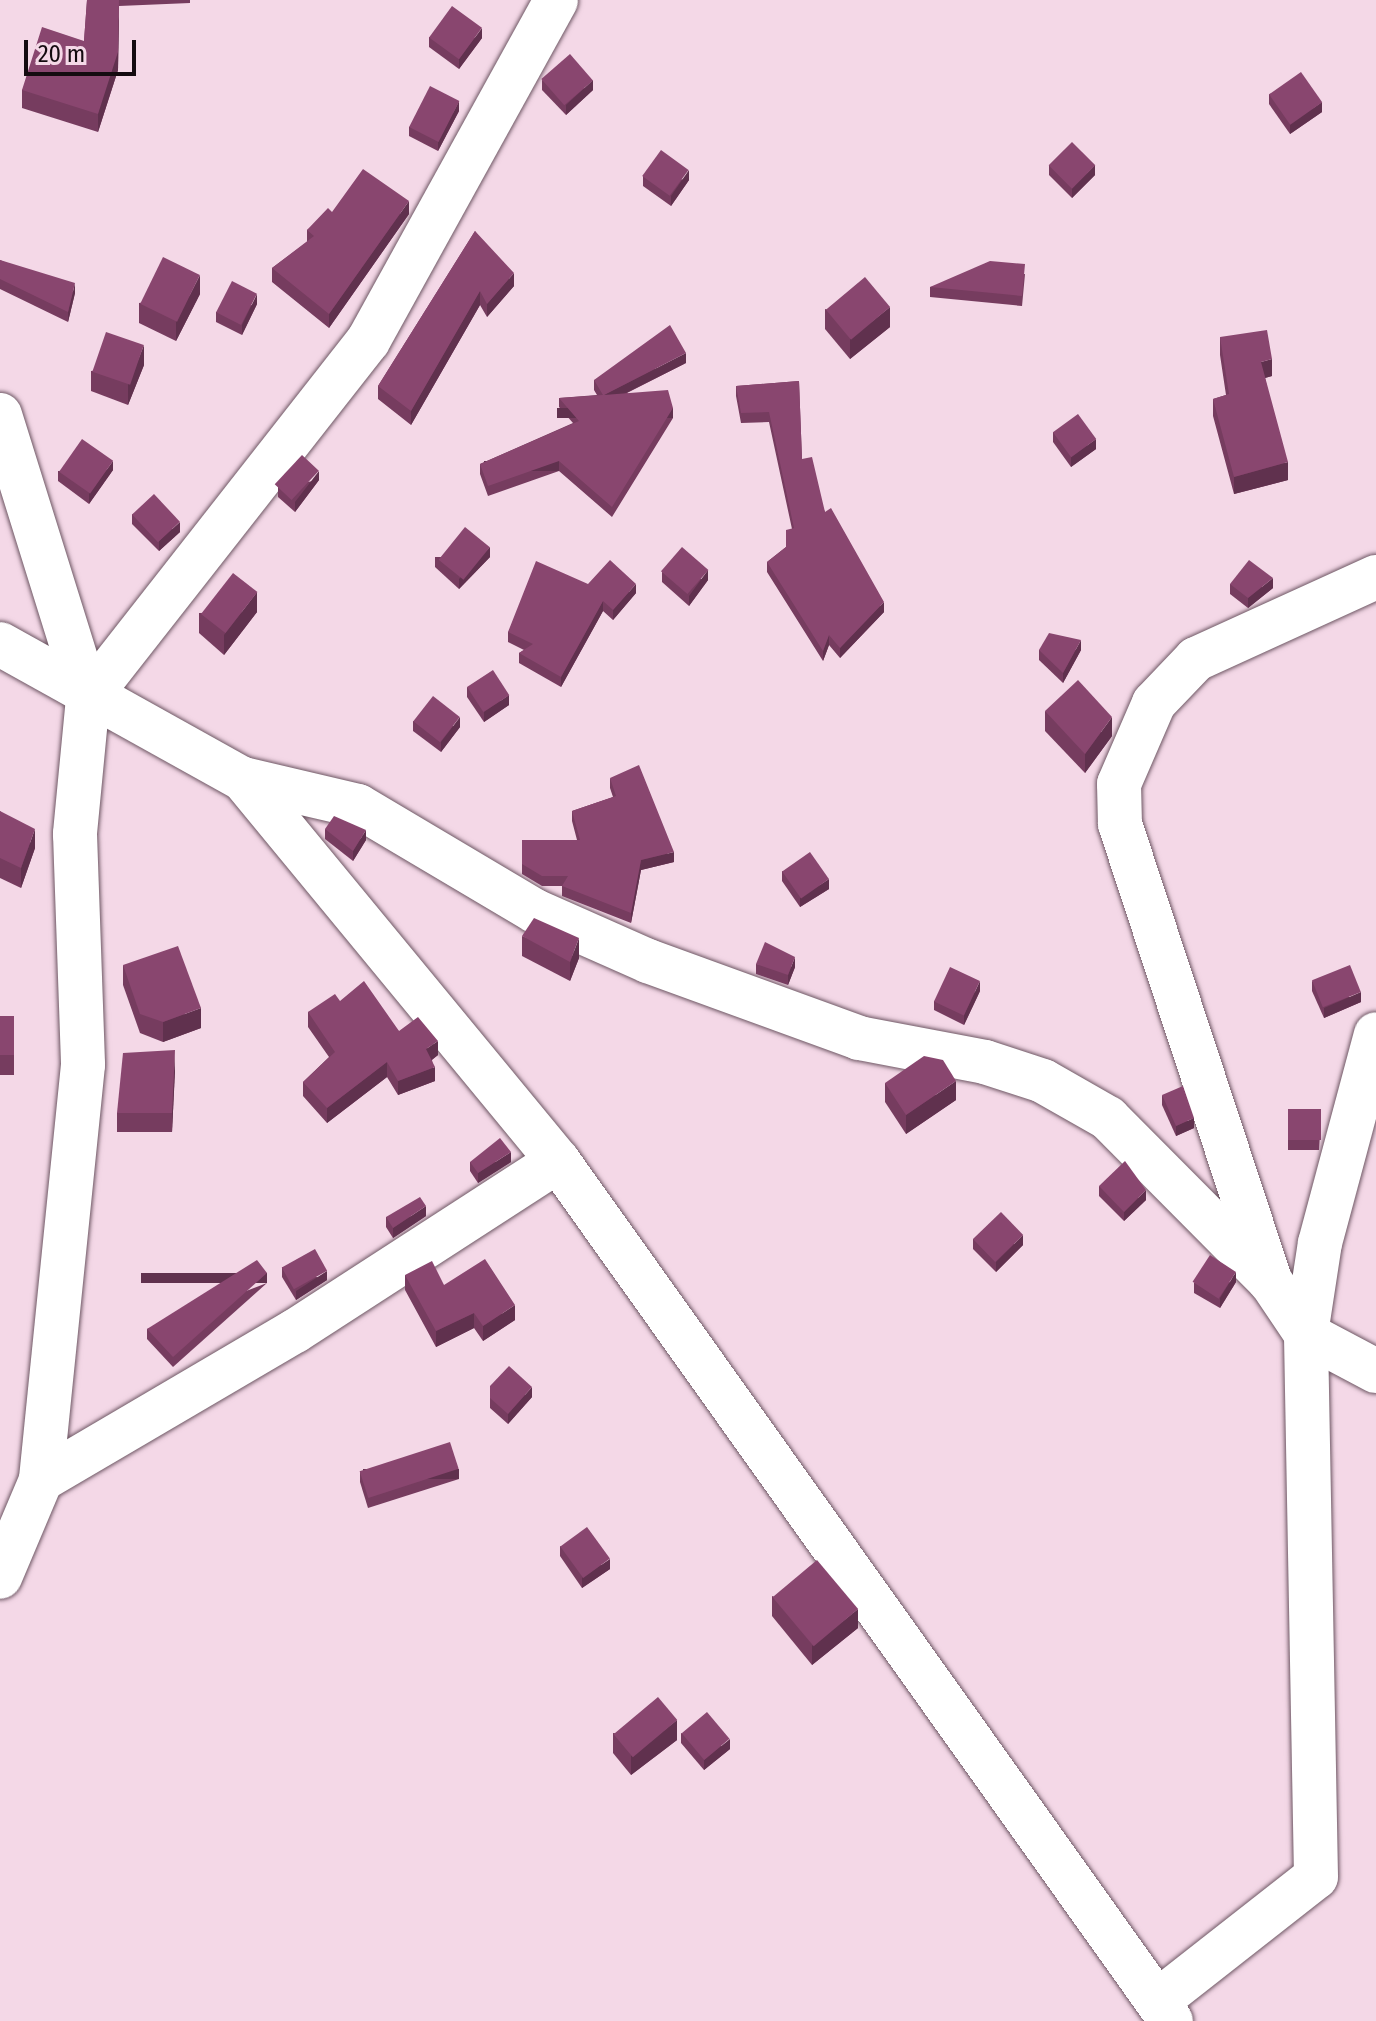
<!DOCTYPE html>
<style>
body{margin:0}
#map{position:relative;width:1376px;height:2021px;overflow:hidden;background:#f4d8e7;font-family:"Fira Sans Condensed",sans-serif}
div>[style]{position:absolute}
.roads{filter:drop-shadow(0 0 2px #6e5764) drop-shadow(0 0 2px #6e5764)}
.minor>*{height:44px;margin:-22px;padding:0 22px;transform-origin:22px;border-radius:22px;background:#fff}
.wall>*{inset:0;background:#763c5f;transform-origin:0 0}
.shaded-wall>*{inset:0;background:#60314e;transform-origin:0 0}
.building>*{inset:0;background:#89466f;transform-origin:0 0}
span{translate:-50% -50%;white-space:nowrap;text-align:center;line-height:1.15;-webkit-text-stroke:8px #f4d8e7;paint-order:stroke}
.scale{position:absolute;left:24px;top:40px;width:112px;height:36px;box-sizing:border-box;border:4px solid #140b10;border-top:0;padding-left:10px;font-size:24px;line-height:28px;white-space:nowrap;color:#140b10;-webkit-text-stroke:6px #f4d8e7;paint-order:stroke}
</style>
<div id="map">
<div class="roads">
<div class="minor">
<i style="left:0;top:415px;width:296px;rotate:72.7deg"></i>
<i style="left:88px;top:698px;width:137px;rotate:95.5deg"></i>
<i style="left:75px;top:834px;width:231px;rotate:88deg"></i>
<i style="left:83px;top:1065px;width:417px;rotate:95.8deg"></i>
<i style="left:41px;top:1480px;width:105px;rotate:112.9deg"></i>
<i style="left:1376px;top:577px;width:198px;rotate:155.5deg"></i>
<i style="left:1196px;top:659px;width:61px;rotate:133.7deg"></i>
<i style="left:1154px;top:703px;width:88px;rotate:113.4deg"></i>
<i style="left:1119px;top:784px;width:40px;rotate:88.6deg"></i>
<i style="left:1120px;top:824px;width:482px;rotate:71.8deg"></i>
<i style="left:1271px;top:1282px;width:63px;rotate:56.1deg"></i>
<i style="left:1306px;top:1334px;width:79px;rotate:27.9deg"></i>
<i style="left:0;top:644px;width:278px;rotate:29.1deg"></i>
<i style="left:243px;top:779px;width:495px;rotate:50.5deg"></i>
<i style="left:558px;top:1161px;width:1056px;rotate:54.52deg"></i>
<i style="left:88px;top:698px;width:454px;rotate:-51.9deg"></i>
<i style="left:368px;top:341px;width:389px;rotate:-61.1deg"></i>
<i style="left:243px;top:779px;width:118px;rotate:13.2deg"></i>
<i style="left:358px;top:806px;width:206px;rotate:30.7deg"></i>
<i style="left:535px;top:911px;width:124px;rotate:23.9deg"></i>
<i style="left:648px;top:961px;width:225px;rotate:20deg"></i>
<i style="left:859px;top:1038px;width:128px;rotate:10.8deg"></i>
<i style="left:985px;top:1062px;width:61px;rotate:18.1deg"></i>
<i style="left:1043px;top:1081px;width:75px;rotate:29.6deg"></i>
<i style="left:1108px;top:1118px;width:231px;rotate:45.2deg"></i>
<i style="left:41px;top:1480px;width:294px;rotate:-30.4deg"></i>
<i style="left:295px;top:1331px;width:313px;rotate:-32.9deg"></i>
<i style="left:1159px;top:2000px;width:199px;rotate:-38.1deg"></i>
<i style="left:1316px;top:1877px;width:543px;rotate:-91.06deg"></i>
<i style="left:1306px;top:1334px;width:92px;rotate:-81.3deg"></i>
<i style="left:1320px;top:1243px;width:216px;rotate:-75deg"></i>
</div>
</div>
<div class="wall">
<i style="clip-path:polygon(87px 0,190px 0,190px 3px,119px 6px,118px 70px,98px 132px,22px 108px,22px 90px,84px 41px)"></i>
<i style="clip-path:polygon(429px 37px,482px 38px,459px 69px,429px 47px)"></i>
<i style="clip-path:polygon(542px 80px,593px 90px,566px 115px,542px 90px)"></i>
<i style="clip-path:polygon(1269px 94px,1322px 112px,1290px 134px,1269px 104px)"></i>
<i style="clip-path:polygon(459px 111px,438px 151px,409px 136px,409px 127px)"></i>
<i style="clip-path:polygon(1049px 165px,1095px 175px,1072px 198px,1049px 175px)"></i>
<i style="clip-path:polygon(643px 176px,689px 180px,671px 206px,643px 186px)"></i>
<i style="clip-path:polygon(332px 212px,409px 214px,329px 328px,272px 282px,272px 268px,307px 242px,307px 230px)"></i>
<i style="clip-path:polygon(475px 231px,514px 286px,487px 317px,480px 305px,411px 425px,378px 399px,378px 386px)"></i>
<i style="clip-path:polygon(0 260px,75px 293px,68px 322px,0 289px)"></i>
<i style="clip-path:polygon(1025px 274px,1022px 306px,930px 297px,930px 287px)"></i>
<i style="clip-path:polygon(200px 294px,176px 341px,139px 323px,139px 303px)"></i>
<i style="clip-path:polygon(257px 304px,242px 335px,216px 322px,216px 312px)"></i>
<i style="clip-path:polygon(825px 309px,890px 327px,850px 359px,825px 329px)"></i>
<i style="clip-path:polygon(1220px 337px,1272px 376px,1265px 378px,1288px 480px,1234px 494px,1213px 416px,1213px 399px,1226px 395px,1220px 355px)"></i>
<i style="clip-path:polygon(686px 363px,627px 393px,673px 418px,612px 517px,559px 471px,488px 496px,480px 474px,480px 464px,573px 423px,559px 407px,559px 398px,597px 395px,594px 390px,594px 380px)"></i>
<i style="clip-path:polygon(144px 365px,128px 405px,91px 391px,91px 371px)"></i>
<i style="clip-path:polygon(799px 381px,802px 459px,825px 512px,884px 612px,840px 658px,829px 645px,823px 661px,767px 572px,767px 562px,786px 547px,792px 529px,769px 422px,741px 423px,736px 396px,736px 386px)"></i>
<i style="clip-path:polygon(1053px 432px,1096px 449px,1071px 467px,1053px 442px)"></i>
<i style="clip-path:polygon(113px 470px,89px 504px,58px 481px,58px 471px)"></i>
<i style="clip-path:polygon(319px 480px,295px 512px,278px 497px,278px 487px)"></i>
<i style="clip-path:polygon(132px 514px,180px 532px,159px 551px,132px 524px)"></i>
<i style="clip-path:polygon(435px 557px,490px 557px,459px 589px,435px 567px)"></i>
<i style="clip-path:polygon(662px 572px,708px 580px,689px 606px,662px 582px)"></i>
<i style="clip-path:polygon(588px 584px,636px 593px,613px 620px,603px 611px,561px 687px,519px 663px,519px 653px,524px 650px,508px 642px,508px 632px)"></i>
<i style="clip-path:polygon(1230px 584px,1273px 588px,1248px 608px,1230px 594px)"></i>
<i style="clip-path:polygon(257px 612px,224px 655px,199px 633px,199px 613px)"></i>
<i style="clip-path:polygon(1039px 650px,1081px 650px,1063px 683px,1039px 660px)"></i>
<i style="clip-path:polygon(467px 687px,509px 705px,484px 722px,467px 697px)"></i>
<i style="clip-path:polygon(1045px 711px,1112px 736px,1085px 773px,1045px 731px)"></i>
<i style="clip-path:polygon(413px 721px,460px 727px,441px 752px,413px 731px)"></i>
<i style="clip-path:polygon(610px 778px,674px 862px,641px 870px,631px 923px,562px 896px,562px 886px,542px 886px,522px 874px,522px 840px,577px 840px,572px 821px,572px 811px,613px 797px,610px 788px)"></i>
<i style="clip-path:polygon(0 811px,35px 848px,21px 888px,0 878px)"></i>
<i style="clip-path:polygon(325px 829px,366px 840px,353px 861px,325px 839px)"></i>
<i style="clip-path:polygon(782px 871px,829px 889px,800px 907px,782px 881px)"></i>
<i style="clip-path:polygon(522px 936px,579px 958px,570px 981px,522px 956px)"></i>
<i style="clip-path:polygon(756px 964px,795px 967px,788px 985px,756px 974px)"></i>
<i style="clip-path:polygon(123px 965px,201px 1028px,163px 1042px,140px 1033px,123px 985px)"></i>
<i style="clip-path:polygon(1312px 981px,1361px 1002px,1324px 1018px,1312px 991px)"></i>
<i style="clip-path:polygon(980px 991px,964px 1025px,934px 1010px,934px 1001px)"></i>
<i style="clip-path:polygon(340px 1001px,399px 1031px,438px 1055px,432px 1060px,435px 1081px,398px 1095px,387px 1077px,327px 1123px,303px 1096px,303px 1082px,329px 1057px,308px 1027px,308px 1012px)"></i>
<i style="left:14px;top:1016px;width:59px;height:14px;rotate:90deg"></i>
<i style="clip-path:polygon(175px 1070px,172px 1132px,117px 1132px,117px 1113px)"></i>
<i style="clip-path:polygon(885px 1083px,956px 1100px,906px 1134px,885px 1102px)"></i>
<i style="clip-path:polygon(1162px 1095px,1194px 1128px,1176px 1136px,1162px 1105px)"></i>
<i style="clip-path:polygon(1288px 1109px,1321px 1119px,1319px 1150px,1288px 1150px)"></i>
<i style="clip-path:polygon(470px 1162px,511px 1162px,478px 1183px,470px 1171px)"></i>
<i style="clip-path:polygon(1099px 1186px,1146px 1200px,1124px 1221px,1099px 1196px)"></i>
<i style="clip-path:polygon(426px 1216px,393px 1238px,386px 1227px,386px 1217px)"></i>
<i style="clip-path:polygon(973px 1239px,1023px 1245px,996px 1272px,973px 1249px)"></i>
<i style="clip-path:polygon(282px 1267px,327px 1280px,296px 1300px,282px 1277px)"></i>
<i style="clip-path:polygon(405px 1275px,444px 1285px,515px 1320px,483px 1341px,474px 1328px,436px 1347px,405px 1290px)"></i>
<i style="clip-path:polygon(1236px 1282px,1220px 1308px,1194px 1293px,1194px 1283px)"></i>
<i style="clip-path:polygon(267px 1283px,173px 1367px,147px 1339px,147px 1329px)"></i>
<i style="clip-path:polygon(490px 1386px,532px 1397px,508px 1424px,490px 1408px)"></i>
<i style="clip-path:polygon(360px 1472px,459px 1479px,368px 1508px,360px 1482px)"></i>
<i style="clip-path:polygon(560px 1546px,610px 1569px,582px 1588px,560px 1556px)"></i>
<i style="clip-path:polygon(772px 1596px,858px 1628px,812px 1665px,772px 1616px)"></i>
<i style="clip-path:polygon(613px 1733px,677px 1740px,631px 1775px,613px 1753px)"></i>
<i style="clip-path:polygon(681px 1733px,730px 1749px,704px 1770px,681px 1743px)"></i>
</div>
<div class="shaded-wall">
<i style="clip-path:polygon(119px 16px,118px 70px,98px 132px,98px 114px)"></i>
<i style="clip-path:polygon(482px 28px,482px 38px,459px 69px,459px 59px)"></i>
<i style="clip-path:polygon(593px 80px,593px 90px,566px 115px,566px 105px)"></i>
<i style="clip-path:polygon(459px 101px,459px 111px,438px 151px,438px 142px)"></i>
<i style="clip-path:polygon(1322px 102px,1322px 112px,1290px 134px,1290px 124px)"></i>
<i style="clip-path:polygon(1095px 165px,1095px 175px,1072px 198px,1072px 188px)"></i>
<i style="clip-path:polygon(689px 170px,689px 180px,671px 206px,671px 196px)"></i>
<i style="clip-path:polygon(409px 201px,409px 214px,329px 328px,329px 314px)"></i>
<i style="clip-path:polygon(514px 273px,514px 286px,487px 317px,487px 304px)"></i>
<i style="clip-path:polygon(200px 275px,200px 294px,176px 341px,176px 322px)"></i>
<i style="clip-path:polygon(75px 283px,75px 293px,68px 322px,68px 312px)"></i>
<i style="clip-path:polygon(480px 291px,480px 305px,411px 425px,411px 411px)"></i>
<i style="clip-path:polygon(257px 294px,257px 304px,242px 335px,242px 325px)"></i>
<i style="clip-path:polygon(890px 307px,890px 327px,850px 359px,850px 339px)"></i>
<i style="clip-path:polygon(144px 345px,144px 365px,128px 405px,128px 385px)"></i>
<i style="clip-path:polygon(686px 353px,686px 363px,604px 404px,604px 395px)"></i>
<i style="clip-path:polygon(1272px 359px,1272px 376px,1261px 379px,1261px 362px)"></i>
<i style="left:673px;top:408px;width:10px;height:116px;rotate:90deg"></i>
<i style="clip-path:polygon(1096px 439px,1096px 449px,1071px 467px,1071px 457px)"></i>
<i style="clip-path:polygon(113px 461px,113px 470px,89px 504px,89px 494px)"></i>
<i style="left:559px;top:461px;width:10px;height:75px;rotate:90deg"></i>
<i style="clip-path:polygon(1288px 462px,1288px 480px,1234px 494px,1234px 477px)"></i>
<i style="clip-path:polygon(319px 471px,319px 480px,295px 512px,295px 502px)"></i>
<i style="clip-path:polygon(180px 522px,180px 532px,159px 551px,159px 541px)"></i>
<i style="clip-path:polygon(490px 547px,490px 557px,459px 589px,459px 579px)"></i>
<i style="clip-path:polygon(708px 570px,708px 580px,689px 606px,689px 596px)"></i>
<i style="clip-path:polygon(1273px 578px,1273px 588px,1248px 608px,1248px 598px)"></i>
<i style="clip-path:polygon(636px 584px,636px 593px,613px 620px,613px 610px)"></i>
<i style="clip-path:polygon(257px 592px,257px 612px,224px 655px,224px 635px)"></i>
<i style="clip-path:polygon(603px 601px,603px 611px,561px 687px,561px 677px)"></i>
<i style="clip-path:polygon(884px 602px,884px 612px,840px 658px,840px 648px)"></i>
<i style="clip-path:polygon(829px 635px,829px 645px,823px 661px,823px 651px)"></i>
<i style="clip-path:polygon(1081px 640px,1081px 650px,1063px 683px,1063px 673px)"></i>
<i style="clip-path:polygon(509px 695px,509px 705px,484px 722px,484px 712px)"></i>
<i style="clip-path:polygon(460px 717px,460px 727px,441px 752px,441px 742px)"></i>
<i style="clip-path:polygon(1112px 717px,1112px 736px,1085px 773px,1085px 754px)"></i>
<i style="clip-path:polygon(35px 829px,35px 848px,21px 888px,21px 868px)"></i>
<i style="clip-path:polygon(366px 830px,366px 840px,353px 861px,353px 851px)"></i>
<i style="clip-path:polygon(674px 852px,674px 862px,641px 870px,631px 923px,631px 913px,641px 860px)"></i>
<i style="clip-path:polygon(829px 879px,829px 889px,800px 907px,800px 898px)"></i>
<i style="clip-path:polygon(579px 938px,579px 958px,570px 981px,570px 962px)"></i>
<i style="clip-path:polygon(795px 957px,795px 967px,788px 985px,788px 975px)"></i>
<i style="clip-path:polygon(980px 981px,980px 991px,964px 1025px,964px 1015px)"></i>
<i style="clip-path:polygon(1361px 992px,1361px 1002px,1324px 1018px,1324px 1008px)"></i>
<i style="clip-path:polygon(201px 1008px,201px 1028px,163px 1042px,163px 1022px)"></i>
<i style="clip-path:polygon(438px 1041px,438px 1055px,426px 1064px,426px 1049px)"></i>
<i style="clip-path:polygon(175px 1050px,175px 1070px,172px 1132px,172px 1113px)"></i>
<i style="clip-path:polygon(387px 1062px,387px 1077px,327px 1123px,327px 1108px)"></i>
<i style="clip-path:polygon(435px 1067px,435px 1081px,398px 1095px,398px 1081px)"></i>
<i style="clip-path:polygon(956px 1081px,956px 1100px,906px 1134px,906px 1115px)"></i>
<i style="clip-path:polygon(1194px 1118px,1194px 1128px,1176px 1136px,1176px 1126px)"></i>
<i style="clip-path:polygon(511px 1152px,511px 1162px,478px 1183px,478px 1173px)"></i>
<i style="clip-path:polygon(1146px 1190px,1146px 1200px,1124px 1221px,1124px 1212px)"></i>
<i style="clip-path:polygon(426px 1206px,426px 1216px,393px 1238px,393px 1228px)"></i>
<i style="clip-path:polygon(1023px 1235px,1023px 1245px,996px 1272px,996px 1262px)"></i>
<i style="clip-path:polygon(327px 1271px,327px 1280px,296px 1300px,296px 1291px)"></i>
<i style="clip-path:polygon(1236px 1272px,1236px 1282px,1220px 1308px,1220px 1298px)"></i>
<i style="left:267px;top:1273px;width:10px;height:126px;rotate:90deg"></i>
<i style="clip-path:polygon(515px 1305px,515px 1320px,483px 1341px,483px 1326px)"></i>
<i style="clip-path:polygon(474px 1313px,474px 1328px,436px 1347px,436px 1331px)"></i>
<i style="clip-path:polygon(532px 1387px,532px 1397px,508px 1424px,508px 1414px)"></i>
<i style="left:459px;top:1469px;width:10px;height:96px;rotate:90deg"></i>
<i style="clip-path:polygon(610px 1559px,610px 1569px,582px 1588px,582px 1578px)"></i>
<i style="clip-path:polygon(858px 1609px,858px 1628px,812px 1665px,812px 1646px)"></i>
<i style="clip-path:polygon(677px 1720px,677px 1740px,631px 1775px,631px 1756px)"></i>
<i style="clip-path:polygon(730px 1739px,730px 1749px,704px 1770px,704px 1760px)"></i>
</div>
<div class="building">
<i style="clip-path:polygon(87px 0,119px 0,118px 52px,98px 114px,22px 90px,42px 27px,84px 41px)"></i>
<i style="left:452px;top:6px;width:37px;height:39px;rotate:36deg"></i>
<i style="left:570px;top:54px;width:35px;height:38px;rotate:49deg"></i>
<i style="left:1301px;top:72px;width:37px;height:39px;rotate:55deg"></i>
<i style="left:430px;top:86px;width:33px;height:46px;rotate:27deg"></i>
<i style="left:1072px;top:142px;width:33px;height:33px;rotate:45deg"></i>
<i style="left:661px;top:150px;width:34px;height:32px;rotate:36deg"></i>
<i style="clip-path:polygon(363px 169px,409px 201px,329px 314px,272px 268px,314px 236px,307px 230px,328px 208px,332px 212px)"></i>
<i style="clip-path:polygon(475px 231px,514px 273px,487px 304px,480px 291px,411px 411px,378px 386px)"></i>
<i style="left:163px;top:257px;width:41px;height:52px;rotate:26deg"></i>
<i style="clip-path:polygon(0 260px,75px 283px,68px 312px,0 279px)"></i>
<i style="clip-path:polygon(990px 261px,1025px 264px,1022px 296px,930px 287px)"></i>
<i style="left:865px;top:277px;width:39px;height:51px;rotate:50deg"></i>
<i style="left:232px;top:281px;width:28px;height:35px;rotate:27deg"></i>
<i style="clip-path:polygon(670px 325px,686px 353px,604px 395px,668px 390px,673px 408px,612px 507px,559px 461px,488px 486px,480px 464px,579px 421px,559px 398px,603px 395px,594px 380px)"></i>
<i style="clip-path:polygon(1267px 330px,1272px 359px,1261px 362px,1288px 462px,1234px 477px,1213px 399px,1229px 394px,1220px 337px)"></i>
<i style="left:106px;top:332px;width:40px;height:42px;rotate:19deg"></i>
<i style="clip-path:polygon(799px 381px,802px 459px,812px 457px,825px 512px,831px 508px,884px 602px,840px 648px,829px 635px,823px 651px,767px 562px,786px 547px,786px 530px,794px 528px,769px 412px,741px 413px,736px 386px)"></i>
<i style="left:1078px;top:414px;width:31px;height:31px;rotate:54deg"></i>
<i style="left:82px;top:439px;width:38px;height:40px;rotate:35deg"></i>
<i style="left:302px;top:455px;width:23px;height:40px;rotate:43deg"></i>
<i style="left:154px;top:494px;width:38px;height:30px;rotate:47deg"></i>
<i style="left:465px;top:527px;width:32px;height:42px;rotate:39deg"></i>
<i style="left:682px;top:547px;width:35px;height:32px;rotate:41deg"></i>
<i style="clip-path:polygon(610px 560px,636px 584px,613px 610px,603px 601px,561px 677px,519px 653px,533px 644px,508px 632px,536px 561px,588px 584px)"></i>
<i style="clip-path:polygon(1249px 560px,1273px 578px,1248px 598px,1230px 584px)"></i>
<i style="left:233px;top:573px;width:31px;height:52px;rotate:38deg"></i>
<i style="clip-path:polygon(1049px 633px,1081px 640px,1063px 673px,1039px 650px)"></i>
<i style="left:493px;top:670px;width:30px;height:31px;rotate:57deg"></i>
<i style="clip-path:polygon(1078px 680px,1112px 717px,1085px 754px,1045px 711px)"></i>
<i style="left:433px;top:696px;width:34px;height:32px;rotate:38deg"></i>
<i style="clip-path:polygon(639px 765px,674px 852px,641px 860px,631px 913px,562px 886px,568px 876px,542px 876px,522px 864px,522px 840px,580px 840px,572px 811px,616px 796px,610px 778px)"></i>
<i style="clip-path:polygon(0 811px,35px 829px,21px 868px,0 858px)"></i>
<i style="clip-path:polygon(334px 816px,366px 830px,353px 851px,325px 829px)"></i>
<i style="left:810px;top:852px;width:33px;height:34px;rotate:55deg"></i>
<i style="clip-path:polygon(534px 918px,579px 938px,570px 962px,522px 936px)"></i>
<i style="clip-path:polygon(765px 942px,795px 957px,788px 975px,756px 964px)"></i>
<i style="clip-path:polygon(178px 946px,201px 1008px,163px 1022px,140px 1014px,123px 965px)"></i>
<i style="left:1350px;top:965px;width:29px;height:41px;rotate:68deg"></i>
<i style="left:950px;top:967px;width:33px;height:38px;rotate:25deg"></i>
<i style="clip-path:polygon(364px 981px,399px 1031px,418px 1017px,438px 1041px,426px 1049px,435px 1067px,398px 1081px,387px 1062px,327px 1108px,303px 1082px,335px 1052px,308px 1012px,335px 994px,340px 1001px)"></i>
<i style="left:14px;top:1016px;width:39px;height:14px;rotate:90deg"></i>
<i style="clip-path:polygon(175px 1050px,172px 1113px,117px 1113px,123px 1053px)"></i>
<i style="clip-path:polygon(924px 1056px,943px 1060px,956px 1081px,906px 1115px,885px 1083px)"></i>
<i style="clip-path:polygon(1183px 1086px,1194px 1118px,1176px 1126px,1162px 1095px)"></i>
<i style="left:1288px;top:1109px;width:33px;height:31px"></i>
<i style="clip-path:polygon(500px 1138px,511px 1152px,478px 1173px,470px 1162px)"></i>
<i style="clip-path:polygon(1125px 1161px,1146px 1190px,1124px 1212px,1099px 1186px)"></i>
<i style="clip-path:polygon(420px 1197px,426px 1206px,393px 1228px,386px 1217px)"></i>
<i style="left:1001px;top:1212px;width:32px;height:39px;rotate:46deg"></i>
<i style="left:315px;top:1249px;width:25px;height:38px;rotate:61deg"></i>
<i style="left:1210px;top:1255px;width:31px;height:32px;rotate:33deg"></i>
<i style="clip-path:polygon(485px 1259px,515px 1305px,483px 1326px,474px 1313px,436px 1331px,405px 1275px,432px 1261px,444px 1285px)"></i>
<i style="clip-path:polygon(257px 1260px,267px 1273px,173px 1357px,147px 1329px)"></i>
<i style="clip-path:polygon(509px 1366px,532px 1387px,508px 1414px,490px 1398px,490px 1386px)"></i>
<i style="left:450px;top:1442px;width:28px;height:95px;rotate:72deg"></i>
<i style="left:587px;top:1527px;width:39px;height:33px;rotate:54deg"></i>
<i style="left:817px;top:1560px;width:64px;height:58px;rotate:50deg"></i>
<i style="left:658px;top:1697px;width:30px;height:58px;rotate:50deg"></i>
<i style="left:707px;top:1712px;width:35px;height:33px;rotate:50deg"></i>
</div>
<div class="scale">20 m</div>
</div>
